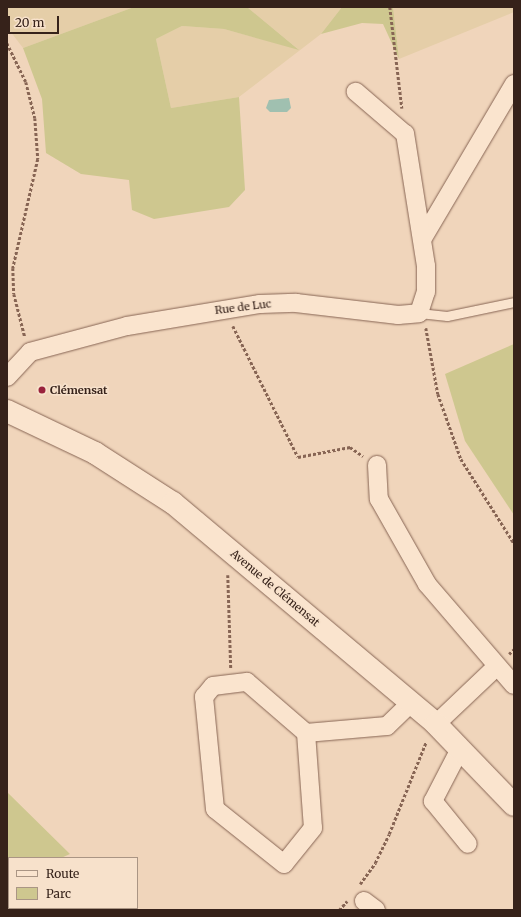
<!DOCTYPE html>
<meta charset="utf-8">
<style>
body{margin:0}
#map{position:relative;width:521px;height:917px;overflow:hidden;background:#f0d5bb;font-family:Merriweather,serif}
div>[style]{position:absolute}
.farmland>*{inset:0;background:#e5cea8}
.green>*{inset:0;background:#cec78f}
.water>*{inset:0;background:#a0c0b0}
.path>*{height:2.5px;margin-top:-1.25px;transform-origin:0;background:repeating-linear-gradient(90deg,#876554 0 3px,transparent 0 5px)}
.roads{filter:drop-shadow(0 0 1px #876554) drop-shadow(0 0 1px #876554)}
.service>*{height:9px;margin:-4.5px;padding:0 4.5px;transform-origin:4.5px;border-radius:4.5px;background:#fae4ce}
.minor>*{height:18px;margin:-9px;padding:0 9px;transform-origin:9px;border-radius:9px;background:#fae4ce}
.secondary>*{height:22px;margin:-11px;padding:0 11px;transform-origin:11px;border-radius:11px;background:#fae4ce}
.dots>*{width:11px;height:11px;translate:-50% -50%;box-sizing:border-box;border:2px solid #f7e1cb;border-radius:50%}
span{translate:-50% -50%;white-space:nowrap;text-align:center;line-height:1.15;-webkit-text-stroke:3px #f7e1cb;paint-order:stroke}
.street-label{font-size:11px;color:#36221a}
.poi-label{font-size:11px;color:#36221a;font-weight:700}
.left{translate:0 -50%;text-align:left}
.frame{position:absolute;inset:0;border:8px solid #36221a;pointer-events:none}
.legend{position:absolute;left:8px;top:857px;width:130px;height:52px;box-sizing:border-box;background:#f7e1cb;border:1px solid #aa9584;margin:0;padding:5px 7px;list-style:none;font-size:12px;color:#36221a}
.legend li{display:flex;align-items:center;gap:8px;height:20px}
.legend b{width:20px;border:1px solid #aa9584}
.scale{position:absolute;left:8px;top:16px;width:51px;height:18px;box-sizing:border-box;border:2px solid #36221a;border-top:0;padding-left:5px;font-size:12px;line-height:14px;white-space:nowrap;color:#36221a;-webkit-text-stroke:3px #f7e1cb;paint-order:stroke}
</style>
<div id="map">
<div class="farmland">
<i style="clip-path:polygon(7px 7px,134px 7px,23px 48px,7px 27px)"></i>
<i style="clip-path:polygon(247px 7px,342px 7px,321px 34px,239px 97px,171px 108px,156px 39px,182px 26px,224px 29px,298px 49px)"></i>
<i style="clip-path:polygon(393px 7px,514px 7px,514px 12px,399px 59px)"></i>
</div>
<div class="green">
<i style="clip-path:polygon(134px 7px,247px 7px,299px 50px,224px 29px,182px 26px,156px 39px,171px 108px,239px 97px,245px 190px,229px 207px,154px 219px,132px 210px,129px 180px,81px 174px,46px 153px,42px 99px,23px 48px)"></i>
<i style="clip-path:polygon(342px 7px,393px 7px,399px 59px,383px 24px,362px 23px,321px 34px)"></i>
<i style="clip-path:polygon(514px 344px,514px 515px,465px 441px,445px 374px)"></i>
<i style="clip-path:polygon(7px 792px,70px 854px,61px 858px,9px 858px,7px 903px)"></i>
</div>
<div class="water">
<i style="clip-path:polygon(289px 98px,291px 108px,287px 112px,270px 112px,266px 108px,269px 100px)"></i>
</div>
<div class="path">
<i style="left:390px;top:7px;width:102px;rotate:83.2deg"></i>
<i style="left:7px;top:43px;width:43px;rotate:64deg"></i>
<i style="left:26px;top:82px;width:37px;rotate:76deg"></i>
<i style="left:35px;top:118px;width:41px;rotate:85.8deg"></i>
<i style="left:38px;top:159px;width:112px;rotate:102.9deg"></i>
<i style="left:13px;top:268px;width:26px;rotate:88deg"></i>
<i style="left:14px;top:294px;width:44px;rotate:75.7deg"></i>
<i style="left:233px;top:326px;width:146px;rotate:63.6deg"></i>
<i style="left:298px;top:457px;width:53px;rotate:-10.9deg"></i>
<i style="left:350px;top:447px;width:16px;rotate:35deg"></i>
<i style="left:426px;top:328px;width:67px;rotate:79.7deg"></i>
<i style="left:438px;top:394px;width:69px;rotate:70.5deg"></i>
<i style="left:461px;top:459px;width:99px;rotate:57.8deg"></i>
<i style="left:228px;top:575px;width:93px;rotate:88.2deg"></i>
<i style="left:509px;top:654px;width:7px;rotate:-45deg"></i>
<i style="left:360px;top:884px;width:26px;rotate:-54deg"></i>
<i style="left:375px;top:863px;width:32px;rotate:-64deg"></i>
<i style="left:389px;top:834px;width:99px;rotate:-68.1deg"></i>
<i style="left:339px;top:910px;width:12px;rotate:-48deg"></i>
</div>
<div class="roads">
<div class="service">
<i style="left:419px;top:313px;width:28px;rotate:6deg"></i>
<i style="left:447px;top:316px;width:68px;rotate:-11.8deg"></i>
</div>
<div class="minor">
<i style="left:423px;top:238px;width:179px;rotate:-59.4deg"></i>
<i style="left:7px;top:377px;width:34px;rotate:-47deg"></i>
<i style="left:30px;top:352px;width:100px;rotate:-15deg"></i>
<i style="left:127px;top:326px;width:135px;rotate:-9.4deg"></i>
<i style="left:260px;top:304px;width:36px;rotate:-2deg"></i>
<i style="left:296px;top:303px;width:103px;rotate:6.7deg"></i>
<i style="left:398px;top:315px;width:21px;rotate:-5deg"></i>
<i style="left:419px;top:313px;width:22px;rotate:-72deg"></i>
<i style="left:426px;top:292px;width:26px;rotate:-90deg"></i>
<i style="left:426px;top:266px;width:134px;rotate:-99deg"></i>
<i style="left:405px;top:134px;width:65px;rotate:-139.4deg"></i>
<i style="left:377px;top:465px;width:34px;rotate:87deg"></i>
<i style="left:379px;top:499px;width:98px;rotate:60.5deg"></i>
<i style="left:427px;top:584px;width:133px;rotate:49.3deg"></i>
<i style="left:247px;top:682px;width:78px;rotate:40.8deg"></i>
<i style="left:306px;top:733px;width:95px;rotate:85.8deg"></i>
<i style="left:313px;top:828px;width:46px;rotate:128.9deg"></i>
<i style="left:284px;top:864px;width:88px;rotate:-141.4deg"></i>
<i style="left:215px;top:809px;width:113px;rotate:-95.6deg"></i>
<i style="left:204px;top:697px;width:14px;rotate:-51deg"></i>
<i style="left:213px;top:686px;width:34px;rotate:-7deg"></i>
<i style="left:436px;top:724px;width:83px;rotate:-43.5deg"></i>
<i style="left:306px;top:733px;width:81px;rotate:-4.9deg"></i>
<i style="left:387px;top:726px;width:33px;rotate:-44deg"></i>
<i style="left:460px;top:749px;width:59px;rotate:117.4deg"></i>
<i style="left:433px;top:801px;width:55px;rotate:50.9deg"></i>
<i style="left:364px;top:901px;width:15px;rotate:37deg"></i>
<i style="left:106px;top:908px;width:3px;rotate:45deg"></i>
</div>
<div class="secondary">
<i style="left:7px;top:411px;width:98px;rotate:25.5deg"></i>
<i style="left:95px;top:453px;width:93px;rotate:32.7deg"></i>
<i style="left:173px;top:503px;width:344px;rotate:40deg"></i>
<i style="left:436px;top:724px;width:112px;rotate:46.1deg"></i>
</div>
</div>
<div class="dots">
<i style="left:42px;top:390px;background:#99223c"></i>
</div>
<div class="street-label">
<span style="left:243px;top:307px;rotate:-7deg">Rue de Luc</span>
<span style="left:275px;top:588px;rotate:40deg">Avenue de Clémensat</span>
</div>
<div class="poi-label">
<span class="left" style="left:50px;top:390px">Clémensat</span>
</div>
<div class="frame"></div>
<ul class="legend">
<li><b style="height:5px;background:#fae4ce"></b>Route</li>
<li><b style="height:11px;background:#cec78f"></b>Parc</li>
</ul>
<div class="scale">20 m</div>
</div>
